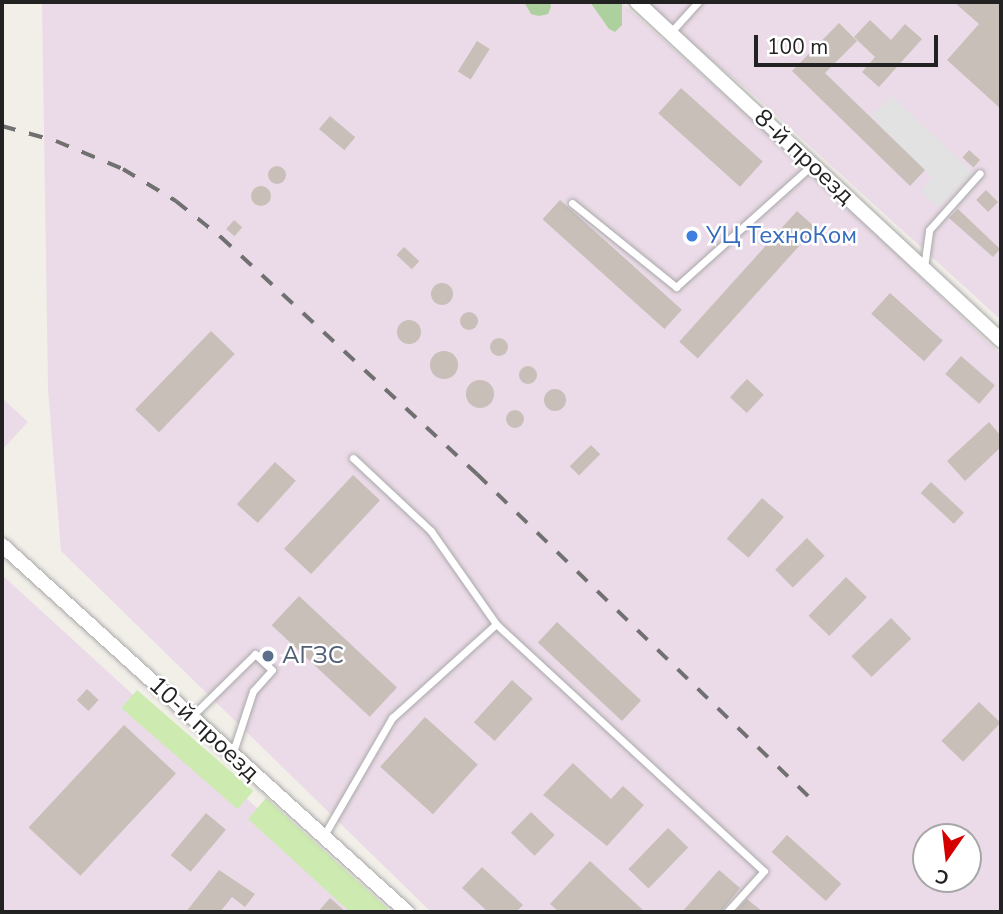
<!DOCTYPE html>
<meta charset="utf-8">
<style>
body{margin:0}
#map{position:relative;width:1003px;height:914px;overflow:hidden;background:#f2efe9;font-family:"Nunito Sans",sans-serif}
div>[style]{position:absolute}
.industrial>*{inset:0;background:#ebdbe8}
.grass>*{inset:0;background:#cdebb0;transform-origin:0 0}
.forest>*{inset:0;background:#add19e}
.parking>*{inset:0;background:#e2e2e2}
.building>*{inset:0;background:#c7bfb8;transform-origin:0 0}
.round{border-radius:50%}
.roads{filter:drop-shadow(0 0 2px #a9a9a9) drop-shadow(0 0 2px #a9a9a9)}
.service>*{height:7px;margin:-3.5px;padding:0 3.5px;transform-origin:3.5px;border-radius:3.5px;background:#fff}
.minor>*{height:14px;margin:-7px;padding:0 7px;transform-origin:7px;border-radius:7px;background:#fff}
.rail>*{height:3.5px;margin-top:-1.75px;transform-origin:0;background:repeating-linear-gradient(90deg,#707070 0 14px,transparent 0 28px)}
.dots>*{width:19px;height:19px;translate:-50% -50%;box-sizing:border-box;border:4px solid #fff;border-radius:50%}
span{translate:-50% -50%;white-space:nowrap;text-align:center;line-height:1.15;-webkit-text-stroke:5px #fff;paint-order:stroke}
.street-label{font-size:24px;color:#222}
.shop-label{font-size:24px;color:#366cbe}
.left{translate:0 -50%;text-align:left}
.service-label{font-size:24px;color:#4e5e75}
.frame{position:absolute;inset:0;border:4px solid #222;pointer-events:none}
.north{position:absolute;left:912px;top:823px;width:70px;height:70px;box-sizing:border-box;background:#fff;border:2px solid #a7a7a7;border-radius:50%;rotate:194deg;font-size:19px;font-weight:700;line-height:28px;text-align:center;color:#222}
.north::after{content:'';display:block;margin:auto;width:24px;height:32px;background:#d40000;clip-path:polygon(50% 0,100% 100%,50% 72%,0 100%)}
.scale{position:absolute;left:754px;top:35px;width:184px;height:32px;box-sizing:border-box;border:4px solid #222;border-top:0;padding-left:9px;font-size:21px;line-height:24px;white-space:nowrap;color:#222;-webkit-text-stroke:5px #fff;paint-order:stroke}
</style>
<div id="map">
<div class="industrial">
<i style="clip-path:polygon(evenodd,42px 2px,621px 2px,824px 184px,1001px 355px,1001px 912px,431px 912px,61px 551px,48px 389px,42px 2px,926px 837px,968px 837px,968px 879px,926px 879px,926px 837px)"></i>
<i style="clip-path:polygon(642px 2px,1001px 2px,1001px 320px,756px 97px)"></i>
<i style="clip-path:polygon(2px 398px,28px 422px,2px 450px)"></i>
<i style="clip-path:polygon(2px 575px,371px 912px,2px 912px)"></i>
</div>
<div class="grass">
<i style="left:137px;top:690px;width:154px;height:24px;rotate:41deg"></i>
<i style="clip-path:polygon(266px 798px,388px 909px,386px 912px,350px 912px,248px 819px)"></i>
</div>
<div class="forest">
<i style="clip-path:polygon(524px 2px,550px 2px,551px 7px,548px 14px,539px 16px,531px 14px)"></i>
<i style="clip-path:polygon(590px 2px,622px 2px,622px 25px,615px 32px,609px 29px)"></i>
</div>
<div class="parking">
<i style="clip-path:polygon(892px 96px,973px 173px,938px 208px,921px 191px,932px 178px,871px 116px)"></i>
</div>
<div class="building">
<i style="clip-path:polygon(954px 2px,1001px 2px,1001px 109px,947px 60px,979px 24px)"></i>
<i style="clip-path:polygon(870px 20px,891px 40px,905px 24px,922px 39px,879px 87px,862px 72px,875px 57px,854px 37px)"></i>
<i style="clip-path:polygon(839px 23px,857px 41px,825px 73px,925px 170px,910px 186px,792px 71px)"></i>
<i style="left:477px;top:41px;width:15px;height:36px;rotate:32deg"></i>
<i style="left:681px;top:88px;width:110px;height:34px;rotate:42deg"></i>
<i style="left:330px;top:116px;width:33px;height:17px;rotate:40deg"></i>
<i style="left:969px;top:150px;width:15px;height:10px;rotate:42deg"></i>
<i class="round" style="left:268px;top:166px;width:18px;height:18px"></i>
<i class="round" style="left:251px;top:186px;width:20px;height:20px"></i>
<i style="left:986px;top:190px;width:17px;height:14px;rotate:45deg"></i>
<i style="left:560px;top:200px;width:164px;height:26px;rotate:42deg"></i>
<i style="clip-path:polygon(958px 209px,1000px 249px,993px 257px,949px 218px)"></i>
<i style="left:797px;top:211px;width:25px;height:176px;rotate:42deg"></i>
<i style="left:234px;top:220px;width:11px;height:12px;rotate:41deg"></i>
<i style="left:404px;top:247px;width:21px;height:11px;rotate:43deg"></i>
<i class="round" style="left:431px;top:283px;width:22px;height:22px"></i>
<i style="left:890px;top:293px;width:71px;height:28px;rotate:42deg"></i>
<i class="round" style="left:460px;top:312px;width:18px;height:18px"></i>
<i class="round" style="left:397px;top:320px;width:24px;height:24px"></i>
<i style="left:211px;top:331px;width:33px;height:109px;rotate:44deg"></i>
<i class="round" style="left:490px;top:338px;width:18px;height:18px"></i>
<i class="round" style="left:430px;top:351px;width:28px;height:28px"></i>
<i style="left:961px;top:356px;width:45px;height:24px;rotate:41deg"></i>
<i class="round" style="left:519px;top:366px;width:18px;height:18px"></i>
<i style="left:747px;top:379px;width:23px;height:25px;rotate:43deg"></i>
<i class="round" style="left:466px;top:380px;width:28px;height:28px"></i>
<i class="round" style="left:544px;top:389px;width:22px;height:22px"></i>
<i class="round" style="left:506px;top:410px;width:18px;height:18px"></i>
<i style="clip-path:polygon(989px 422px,1001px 436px,1001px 447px,965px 481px,947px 461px)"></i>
<i style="left:591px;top:445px;width:13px;height:30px;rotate:45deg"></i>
<i style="left:275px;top:462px;width:28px;height:57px;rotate:42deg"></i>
<i style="left:353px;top:475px;width:37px;height:101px;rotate:43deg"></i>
<i style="left:931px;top:482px;width:45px;height:15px;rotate:43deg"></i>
<i style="left:762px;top:498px;width:29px;height:54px;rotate:41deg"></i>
<i style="left:807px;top:538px;width:25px;height:45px;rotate:45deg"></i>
<i style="left:846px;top:577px;width:29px;height:54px;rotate:44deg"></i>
<i style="left:299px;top:596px;width:134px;height:40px;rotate:43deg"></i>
<i style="left:891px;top:618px;width:29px;height:55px;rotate:46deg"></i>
<i style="left:557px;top:622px;width:115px;height:28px;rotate:43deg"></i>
<i style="left:512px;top:680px;width:28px;height:57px;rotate:42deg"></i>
<i style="left:87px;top:689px;width:16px;height:15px;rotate:43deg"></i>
<i style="left:979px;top:702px;width:30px;height:54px;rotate:44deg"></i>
<i style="left:425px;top:717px;width:71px;height:67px;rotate:42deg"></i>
<i style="left:124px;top:725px;width:71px;height:140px;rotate:43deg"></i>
<i style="clip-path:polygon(573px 763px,611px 799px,623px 786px,644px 805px,607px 846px,543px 795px)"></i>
<i style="left:531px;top:812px;width:33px;height:29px;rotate:44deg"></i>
<i style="left:206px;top:813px;width:26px;height:55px;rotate:40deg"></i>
<i style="left:668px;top:828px;width:28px;height:57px;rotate:44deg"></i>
<i style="left:787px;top:835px;width:73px;height:23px;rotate:42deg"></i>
<i style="clip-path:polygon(590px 861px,645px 912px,559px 912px,550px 904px)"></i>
<i style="clip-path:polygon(482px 867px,523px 905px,516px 912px,488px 912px,462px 888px)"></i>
<i style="clip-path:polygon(219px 870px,255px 894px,245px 907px,232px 897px,220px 912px,186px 912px)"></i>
<i style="clip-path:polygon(719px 870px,740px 888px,721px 912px,682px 912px)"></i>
<i style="clip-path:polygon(330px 898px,346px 912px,318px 912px)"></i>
<i style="clip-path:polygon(747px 899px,763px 912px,735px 912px)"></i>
</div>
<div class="roads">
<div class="service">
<i style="left:670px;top:33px;width:42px;rotate:-47.9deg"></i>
<i style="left:572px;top:203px;width:134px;rotate:38.9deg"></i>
<i style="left:676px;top:287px;width:183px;rotate:-41.9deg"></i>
<i style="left:924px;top:267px;width:37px;rotate:-82deg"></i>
<i style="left:929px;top:230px;width:76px;rotate:-48.2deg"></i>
<i style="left:353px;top:458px;width:107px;rotate:43.1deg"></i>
<i style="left:431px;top:531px;width:113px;rotate:55deg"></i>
<i style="left:496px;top:624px;width:364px;rotate:42.7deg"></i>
<i style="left:764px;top:871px;width:55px;rotate:132.1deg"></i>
<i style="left:191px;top:717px;width:90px;rotate:-44.5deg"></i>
<i style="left:255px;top:654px;width:23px;rotate:43deg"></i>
<i style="left:272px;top:670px;width:28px;rotate:132deg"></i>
<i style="left:253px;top:691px;width:67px;rotate:108.2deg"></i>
<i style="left:323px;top:837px;width:138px;rotate:-59.9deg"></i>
<i style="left:392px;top:718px;width:140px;rotate:-42.1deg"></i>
</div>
<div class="minor">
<i style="left:637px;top:2px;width:497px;rotate:42.9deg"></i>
<i style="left:2px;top:545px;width:547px;rotate:42.18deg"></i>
</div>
</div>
<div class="rail">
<i style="left:2px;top:126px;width:56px;rotate:15.5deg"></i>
<i style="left:56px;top:141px;width:73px;rotate:22.7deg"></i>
<i style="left:123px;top:169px;width:62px;rotate:31.1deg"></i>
<i style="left:176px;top:201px;width:58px;rotate:38.7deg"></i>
<i style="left:221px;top:237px;width:349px;rotate:42.8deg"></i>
<i style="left:477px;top:474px;width:473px;rotate:44.2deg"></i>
</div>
<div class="dots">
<i style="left:692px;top:236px;background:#3f7fe0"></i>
<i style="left:268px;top:656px;background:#5c6f8a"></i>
</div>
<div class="street-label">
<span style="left:804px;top:157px;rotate:43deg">8-й проезд</span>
<span style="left:204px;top:729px;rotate:43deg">10-й проезд</span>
</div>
<div class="shop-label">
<span class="left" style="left:706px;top:236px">УЦ ТехноКом</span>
</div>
<div class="service-label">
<span class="left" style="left:282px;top:656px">АГЗС</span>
</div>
<div class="frame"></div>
<div class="north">С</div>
<div class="scale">100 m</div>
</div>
